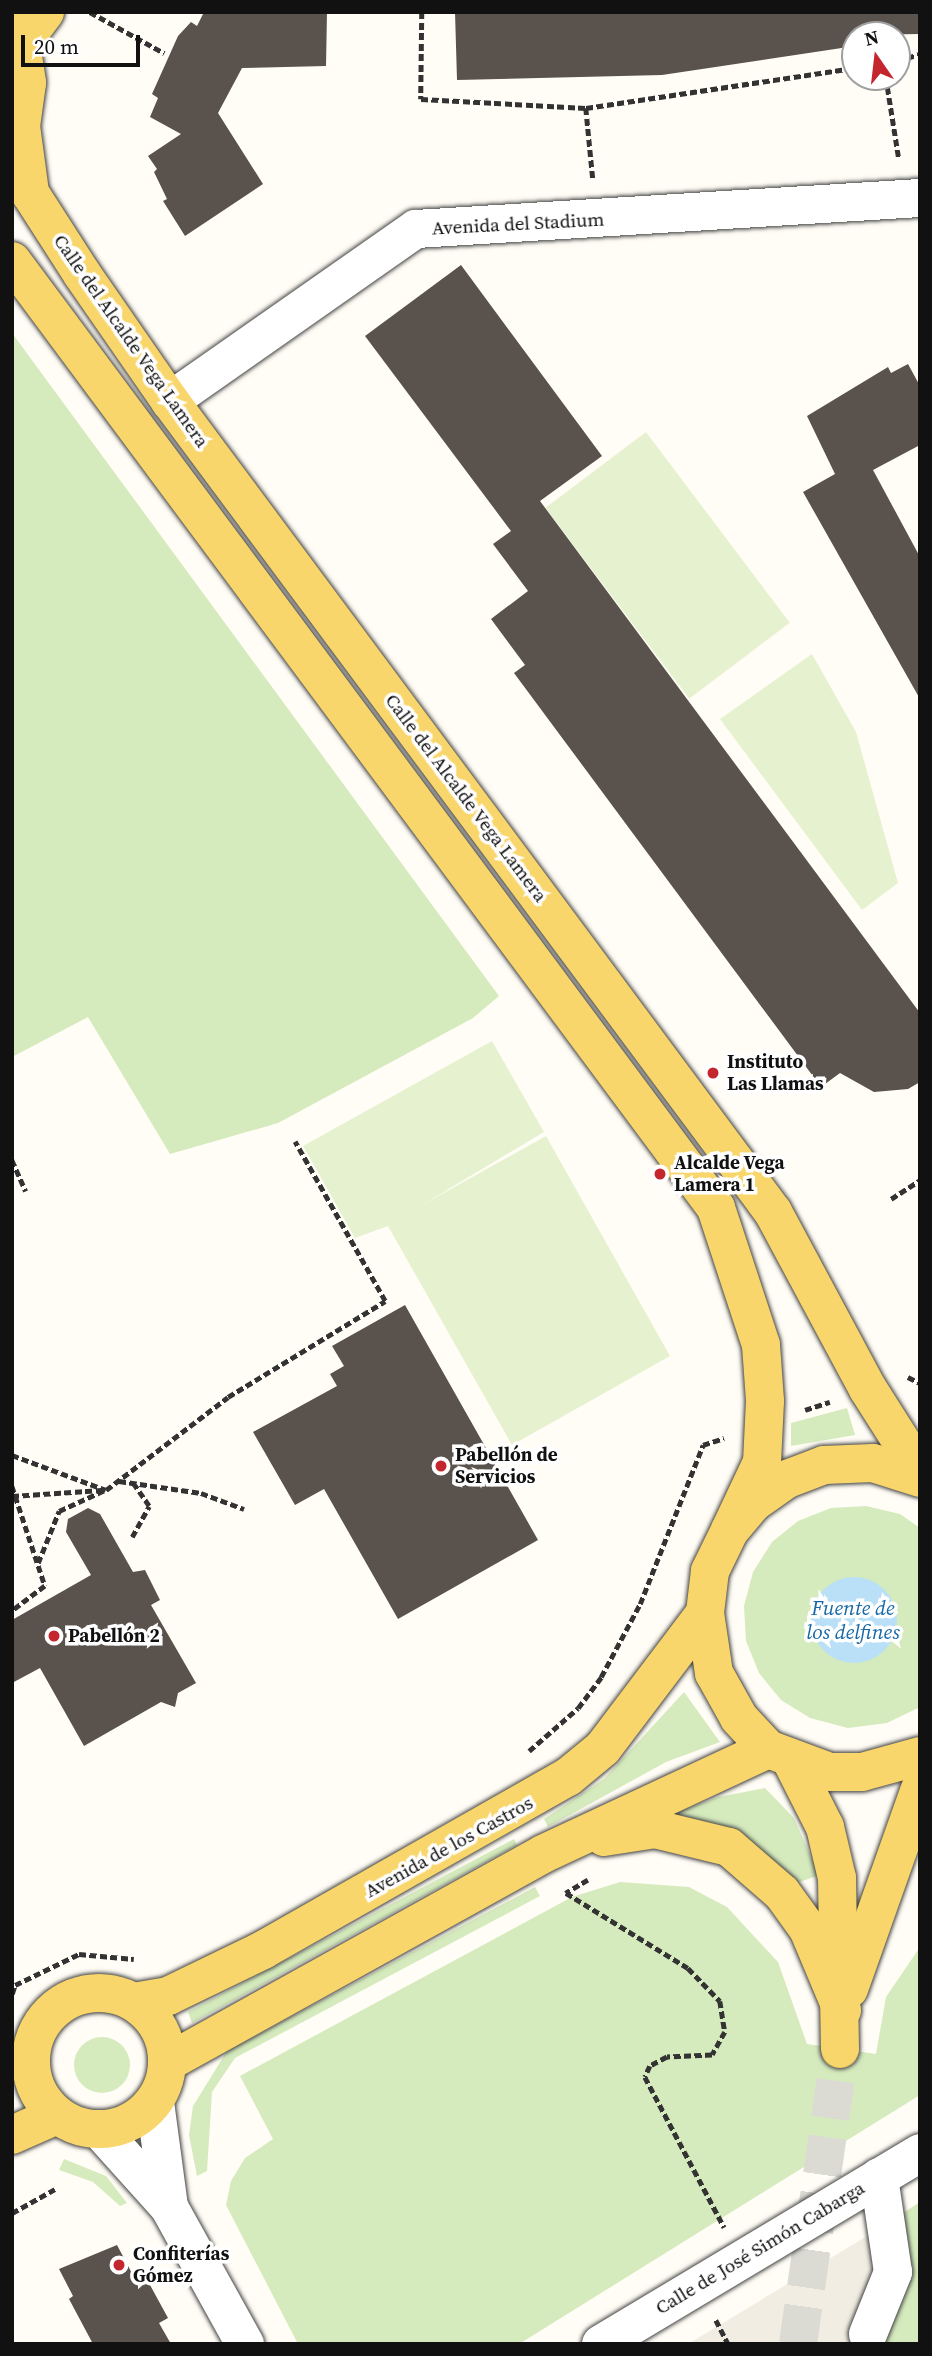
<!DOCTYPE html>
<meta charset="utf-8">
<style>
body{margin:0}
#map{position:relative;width:932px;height:2356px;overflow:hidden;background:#fffdf5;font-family:"Source Serif 4",serif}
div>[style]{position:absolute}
.green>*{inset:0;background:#d5ebbd}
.round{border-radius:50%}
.pitch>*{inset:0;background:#e6f2cf;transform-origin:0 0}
.plaza>*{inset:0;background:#f1ede2}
.water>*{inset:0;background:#b9e0f7}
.building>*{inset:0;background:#5a524d}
.major-tunnel>*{height:38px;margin-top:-19px;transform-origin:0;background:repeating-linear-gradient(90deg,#dbdad3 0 38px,transparent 0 57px)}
.path>*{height:4.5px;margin-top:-2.25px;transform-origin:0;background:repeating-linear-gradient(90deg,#333 0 7px,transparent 0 10.5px)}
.roads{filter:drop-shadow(0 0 2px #444) drop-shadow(0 0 2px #444)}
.minor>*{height:38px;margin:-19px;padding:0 19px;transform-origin:19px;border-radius:19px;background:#fff}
.major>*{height:38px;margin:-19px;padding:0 19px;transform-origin:19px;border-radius:19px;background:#f9d66b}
.major>.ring{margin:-19px;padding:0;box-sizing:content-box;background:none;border:38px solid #f9d66b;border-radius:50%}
.dots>*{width:19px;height:19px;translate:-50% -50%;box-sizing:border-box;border:4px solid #fff;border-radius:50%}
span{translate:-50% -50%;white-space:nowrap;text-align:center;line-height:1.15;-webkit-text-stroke:7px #fff;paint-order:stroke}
.street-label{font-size:19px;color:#111}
.poi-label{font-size:19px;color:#111;font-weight:700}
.left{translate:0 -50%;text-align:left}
.water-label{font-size:21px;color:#1768a6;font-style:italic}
.frame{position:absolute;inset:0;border:14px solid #111;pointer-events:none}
.north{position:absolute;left:841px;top:21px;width:70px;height:70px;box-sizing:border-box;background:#fff;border:2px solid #a0a0a0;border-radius:50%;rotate:346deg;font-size:19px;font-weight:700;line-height:28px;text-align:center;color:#111}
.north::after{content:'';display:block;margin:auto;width:24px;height:32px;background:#c4262e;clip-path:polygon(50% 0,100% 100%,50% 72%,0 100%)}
.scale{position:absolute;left:21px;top:35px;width:119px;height:32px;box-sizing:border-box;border:4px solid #111;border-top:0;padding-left:9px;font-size:21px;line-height:24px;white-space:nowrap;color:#111;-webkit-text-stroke:5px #fff;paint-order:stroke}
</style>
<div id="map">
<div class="green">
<i style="clip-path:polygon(12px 333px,499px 996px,473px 1018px,278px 1123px,170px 1154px,88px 1017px,12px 1057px)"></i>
<i style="clip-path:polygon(847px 1408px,855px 1435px,791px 1446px,791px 1423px)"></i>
<i style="clip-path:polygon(866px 1506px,900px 1514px,920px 1528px,920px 1707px,887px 1723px,848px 1728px,810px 1718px,781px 1700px,759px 1673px,746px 1641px,744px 1606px,753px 1572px,772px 1542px,798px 1521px,831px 1508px)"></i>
<i style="clip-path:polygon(684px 1692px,720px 1742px,666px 1762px,548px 1827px,544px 1819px,604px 1779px)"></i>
<i style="clip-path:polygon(765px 1788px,794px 1818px,819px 1875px,797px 1883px,667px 1816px,718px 1797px)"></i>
<i style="clip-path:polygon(514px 1839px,517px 1845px,192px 2023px,188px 2012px)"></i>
<i style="clip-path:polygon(620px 1882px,689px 1887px,727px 1907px,778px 1962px,807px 2044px,876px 2054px,886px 1997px,920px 1947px,920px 2095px,519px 2344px,298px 2344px,226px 2205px,231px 2181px,245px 2158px,273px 2139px,240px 2076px,572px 1897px)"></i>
<i style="clip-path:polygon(535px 1887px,540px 1896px,235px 2058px,212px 2092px,207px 2171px,197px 2176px,189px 2135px,193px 2106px,227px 2051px)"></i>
<i class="round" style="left:74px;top:2037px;width:56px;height:56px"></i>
<i style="clip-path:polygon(64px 2159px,106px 2176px,127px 2203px,120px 2206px,93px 2182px,59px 2170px)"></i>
<i style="clip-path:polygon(920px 2202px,920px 2344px,854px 2344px,877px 2230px)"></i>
</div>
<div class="pitch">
<i style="left:646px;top:432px;width:239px;height:126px;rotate:53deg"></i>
<i style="clip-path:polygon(812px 654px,856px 732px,898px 883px,862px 910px,720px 719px)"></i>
<i style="clip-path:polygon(492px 1041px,544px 1132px,422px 1205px,546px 1136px,670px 1356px,512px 1445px,388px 1226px,355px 1238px,303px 1146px)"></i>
</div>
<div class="plaza">
<i style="clip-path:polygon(877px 2230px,881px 2279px,854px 2344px,688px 2344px)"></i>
</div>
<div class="water">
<i class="round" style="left:811px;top:1577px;width:86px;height:86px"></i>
</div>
<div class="building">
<i style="clip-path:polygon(204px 12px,327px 12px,326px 66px,242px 68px,218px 113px,263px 184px,185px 236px,163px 201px,167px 199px,154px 172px,157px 169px,148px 156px,181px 134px,150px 117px,158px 98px,152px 94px,178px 36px,191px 22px,197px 26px)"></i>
<i style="clip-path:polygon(455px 12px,920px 12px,920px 34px,855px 35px,855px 46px,662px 75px,457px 80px)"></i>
<i style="clip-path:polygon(461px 265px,602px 456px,540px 501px,920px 1013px,920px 1082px,908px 1089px,874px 1092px,840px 1073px,821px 1087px,514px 673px,525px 665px,491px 619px,528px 591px,493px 544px,511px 531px,365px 336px)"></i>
<i style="clip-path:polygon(908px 364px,920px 386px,920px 445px,873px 470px,920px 557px,920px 699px,803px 492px,835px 474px,807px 416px,888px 367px,891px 373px)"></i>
<i style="clip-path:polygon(405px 1305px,538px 1540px,398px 1619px,324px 1489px,295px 1505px,253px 1432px,337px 1386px,330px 1374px,344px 1366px,332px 1346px)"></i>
<i style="clip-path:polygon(88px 1508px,100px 1514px,133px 1572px,145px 1570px,160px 1600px,151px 1605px,196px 1683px,178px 1693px,175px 1707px,161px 1702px,84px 1746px,40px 1668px,12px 1683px,12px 1620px,91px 1575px,66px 1532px,68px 1519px)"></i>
<i style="clip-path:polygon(117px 2245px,135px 2279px,144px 2274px,168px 2318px,159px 2323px,171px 2344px,93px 2344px,69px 2299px,73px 2296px,59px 2269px)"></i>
</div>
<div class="major-tunnel">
<i style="left:798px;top:2344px;width:298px;rotate:-81.9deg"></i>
</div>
<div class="path">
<i style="left:90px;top:12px;width:85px;rotate:29deg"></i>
<i style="left:422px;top:12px;width:87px;rotate:90.7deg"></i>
<i style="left:421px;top:99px;width:165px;rotate:3.1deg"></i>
<i style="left:586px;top:108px;width:272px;rotate:-8.5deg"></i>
<i style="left:897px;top:61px;width:24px;rotate:-17deg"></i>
<i style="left:886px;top:77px;width:83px;rotate:81deg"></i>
<i style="left:586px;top:108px;width:72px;rotate:84.4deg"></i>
<i style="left:12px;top:1160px;width:34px;rotate:66deg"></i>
<i style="left:891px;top:1199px;width:35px;rotate:-33deg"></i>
<i style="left:908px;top:1377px;width:13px;rotate:27deg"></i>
<i style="left:805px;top:1410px;width:26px;rotate:-18deg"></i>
<i style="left:12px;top:1455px;width:100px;rotate:20.4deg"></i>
<i style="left:106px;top:1490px;width:153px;rotate:-37.3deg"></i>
<i style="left:228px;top:1397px;width:184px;rotate:-31.4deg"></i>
<i style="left:385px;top:1301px;width:183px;rotate:-119.5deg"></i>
<i style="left:119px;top:1481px;width:83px;rotate:8.3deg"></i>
<i style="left:201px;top:1493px;width:46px;rotate:20.4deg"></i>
<i style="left:12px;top:1486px;width:105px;rotate:71.7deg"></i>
<i style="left:45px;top:1586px;width:41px;rotate:142.9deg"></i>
<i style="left:12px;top:1496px;width:90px;rotate:-3.8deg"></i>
<i style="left:132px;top:1537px;width:35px;rotate:-61deg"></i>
<i style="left:149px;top:1506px;width:28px;rotate:-125deg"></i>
<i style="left:38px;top:1563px;width:56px;rotate:-68deg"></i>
<i style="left:59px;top:1511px;width:51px;rotate:-24.5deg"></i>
<i style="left:529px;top:1751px;width:65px;rotate:-41.3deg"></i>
<i style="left:578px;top:1708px;width:39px;rotate:-53deg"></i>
<i style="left:601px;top:1677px;width:83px;rotate:-61.9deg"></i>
<i style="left:640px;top:1604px;width:171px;rotate:-68.4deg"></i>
<i style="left:703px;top:1445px;width:22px;rotate:-18deg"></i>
<i style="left:588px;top:1880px;width:26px;rotate:149deg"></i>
<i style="left:566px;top:1893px;width:143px;rotate:31.6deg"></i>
<i style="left:688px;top:1968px;width:46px;rotate:45.9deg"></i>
<i style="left:720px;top:2001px;width:31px;rotate:81deg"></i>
<i style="left:725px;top:2032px;width:26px;rotate:119deg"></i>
<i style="left:712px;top:2055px;width:45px;rotate:177.5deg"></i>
<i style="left:667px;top:2057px;width:19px;rotate:152deg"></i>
<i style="left:650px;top:2066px;width:12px;rotate:114deg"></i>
<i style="left:645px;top:2077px;width:170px;rotate:62.2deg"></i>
<i style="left:12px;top:1994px;width:9px;rotate:-72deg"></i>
<i style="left:15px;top:1985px;width:71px;rotate:-25.8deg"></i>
<i style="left:79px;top:1954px;width:55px;rotate:5.2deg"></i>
<i style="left:12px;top:2213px;width:49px;rotate:-29.2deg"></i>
<i style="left:716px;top:2320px;width:27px;rotate:63deg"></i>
</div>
<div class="roads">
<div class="minor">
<i style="left:170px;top:401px;width:300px;rotate:-35deg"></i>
<i style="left:416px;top:229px;width:505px;rotate:-3.52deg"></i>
<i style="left:155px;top:2102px;width:106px;rotate:82.4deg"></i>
<i style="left:99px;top:2129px;width:105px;rotate:48.1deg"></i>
<i style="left:169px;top:2207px;width:157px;rotate:61deg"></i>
<i style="left:868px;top:2334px;width:67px;rotate:-68deg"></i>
<i style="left:893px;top:2272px;width:96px;rotate:-98.4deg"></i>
<i style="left:601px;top:2344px;width:372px;rotate:-30.9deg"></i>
</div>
<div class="major">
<i style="left:12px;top:30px;width:17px;rotate:57deg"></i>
<i style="left:21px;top:44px;width:39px;rotate:81deg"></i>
<i style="left:27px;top:83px;width:43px;rotate:97.9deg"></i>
<i style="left:21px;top:126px;width:17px;rotate:123deg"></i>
<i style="left:21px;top:44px;width:40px;rotate:-53deg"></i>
<i style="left:21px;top:126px;width:68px;rotate:82.3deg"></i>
<i style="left:30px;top:193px;width:96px;rotate:57.3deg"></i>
<i style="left:82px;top:274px;width:155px;rotate:55.3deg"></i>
<i style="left:170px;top:401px;width:1011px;rotate:53.37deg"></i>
<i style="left:773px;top:1212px;width:201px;rotate:61.8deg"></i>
<i style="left:868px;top:1389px;width:97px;rotate:57.6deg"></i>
<i style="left:12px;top:261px;width:1180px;rotate:53.37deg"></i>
<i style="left:716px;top:1208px;width:144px;rotate:71.8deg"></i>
<i style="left:761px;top:1345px;width:56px;rotate:85.9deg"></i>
<i style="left:765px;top:1401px;width:61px;rotate:92.8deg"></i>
<i style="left:762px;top:1462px;width:75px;rotate:115.2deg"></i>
<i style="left:920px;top:1478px;width:49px;rotate:-162.3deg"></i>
<i style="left:873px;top:1463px;width:49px;rotate:177.7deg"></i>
<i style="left:824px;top:1465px;width:40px;rotate:159deg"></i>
<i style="left:787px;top:1479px;width:42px;rotate:144.8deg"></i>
<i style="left:753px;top:1503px;width:35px;rotate:130deg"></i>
<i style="left:730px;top:1530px;width:46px;rotate:116deg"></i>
<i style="left:710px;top:1571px;width:42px;rotate:96.8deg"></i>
<i style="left:705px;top:1613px;width:61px;rotate:81.5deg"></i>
<i style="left:714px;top:1673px;width:51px;rotate:60.9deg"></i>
<i style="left:739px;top:1718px;width:42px;rotate:46.9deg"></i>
<i style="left:768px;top:1749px;width:66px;rotate:20.4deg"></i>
<i style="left:830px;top:1772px;width:32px"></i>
<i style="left:862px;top:1772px;width:60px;rotate:-15.4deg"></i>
<i style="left:792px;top:1762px;width:73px;rotate:63.1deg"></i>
<i style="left:825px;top:1827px;width:52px;rotate:76.8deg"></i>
<i style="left:837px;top:1878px;width:171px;rotate:89deg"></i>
<i style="left:604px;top:1837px;width:52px;rotate:-8.9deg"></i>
<i style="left:655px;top:1829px;width:76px;rotate:13.7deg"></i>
<i style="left:729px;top:1847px;width:70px;rotate:41deg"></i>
<i style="left:782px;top:1893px;width:44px;rotate:54.2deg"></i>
<i style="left:808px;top:1929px;width:88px;rotate:67.2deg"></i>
<i style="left:849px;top:1989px;width:212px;rotate:-70.5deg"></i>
<i class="ring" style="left:31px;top:1993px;width:98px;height:98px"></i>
<i style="left:134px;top:2002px;width:35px;rotate:-10deg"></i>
<i style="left:168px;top:1996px;width:106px;rotate:-25.8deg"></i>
<i style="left:263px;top:1950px;width:351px;rotate:-29.6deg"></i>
<i style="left:568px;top:1777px;width:45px;rotate:-39.6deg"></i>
<i style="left:603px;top:1748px;width:169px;rotate:-52.9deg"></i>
<i style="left:170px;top:2061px;width:427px;rotate:-29deg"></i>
<i style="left:543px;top:1854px;width:248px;rotate:-25deg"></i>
<i style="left:12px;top:2135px;width:49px;rotate:-24deg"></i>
</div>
</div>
<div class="dots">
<i style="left:713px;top:1073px;background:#c4262e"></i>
<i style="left:660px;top:1174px;background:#c4262e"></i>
<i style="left:441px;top:1466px;background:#c4262e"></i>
<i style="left:54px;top:1636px;background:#c4262e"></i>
<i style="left:119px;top:2265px;background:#c4262e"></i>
</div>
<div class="street-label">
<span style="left:518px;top:224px;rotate:-3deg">Avenida del Stadium</span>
<span style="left:131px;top:341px;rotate:55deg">Calle del Alcalde Vega Lamera</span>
<span style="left:466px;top:798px;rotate:53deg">Calle del Alcalde Vega Lamera</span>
<span style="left:449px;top:1847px;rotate:-29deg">Avenida de los Castros</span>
<span style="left:760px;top:2248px;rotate:-31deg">Calle de José Simón Cabarga</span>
</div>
<div class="poi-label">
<span class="left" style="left:727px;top:1073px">Instituto<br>Las Llamas</span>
<span class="left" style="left:674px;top:1174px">Alcalde Vega<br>Lamera 1</span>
<span class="left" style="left:455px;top:1466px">Pabellón de<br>Servicios</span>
<span class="left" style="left:68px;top:1636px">Pabellón 2</span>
<span class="left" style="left:133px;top:2265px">Confiterías<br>Gómez</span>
</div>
<div class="water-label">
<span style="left:853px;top:1620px">Fuente de<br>los delfines</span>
</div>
<div class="frame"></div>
<div class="north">N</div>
<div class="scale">20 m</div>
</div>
